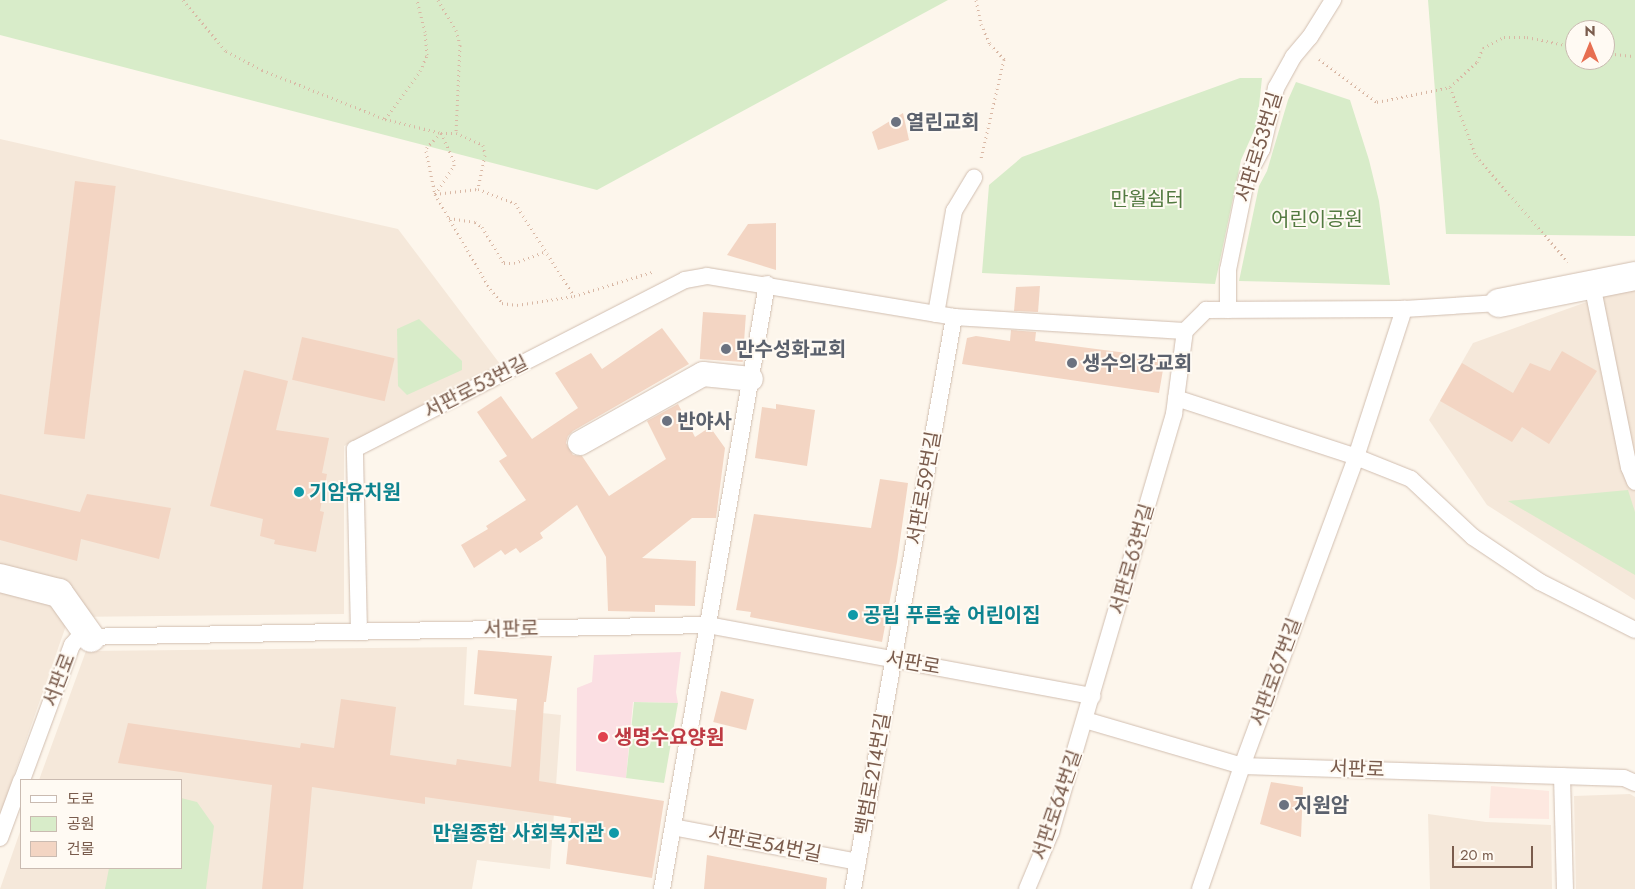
<!DOCTYPE html>
<meta charset="utf-8">
<style>
body{margin:0}
#map{position:relative;width:1635px;height:889px;overflow:hidden;background:#fdf6ec;font-family:Jost,"Noto Sans KR",sans-serif}
div>[style]{position:absolute}
.residential>*{inset:0;background:#f5e8da}
.commercial>*{inset:0;background:#fde8e0}
.medical>*{inset:0;background:#fbdfe3}
.green>*{inset:0;background:#d8ecc9}
.building>*{inset:0;background:#f3d5c3;transform-origin:0 0}
.path>*{height:3px;margin-top:-1.5px;transform-origin:0;background:repeating-linear-gradient(90deg,#d9b8a5 0 1px,transparent 0 5px)}
.roads{filter:drop-shadow(0 0 1px #d1beb0) drop-shadow(0 0 1px #d1beb0)}
.service>*{height:16px;margin:-8px;padding:0 8px;transform-origin:8px;border-radius:8px;background:#fff}
.pedestrian>*{height:24px;margin:-12px;padding:0 12px;transform-origin:12px;border-radius:12px;background:#fff}
.minor>*{height:28px;margin:-14px;padding:0 14px;transform-origin:14px;border-radius:14px;background:#fff}
.dots>*{width:14px;height:14px;translate:-50% -50%;box-sizing:border-box;border:2px solid #fffaf3;border-radius:50%}
span{translate:-50% -50%;white-space:nowrap;text-align:center;line-height:1.15;-webkit-text-stroke:4px #fffaf3;paint-order:stroke}
.worship-label{font-size:20px;color:#5b616d;font-weight:700}
.left{translate:0 -50%;text-align:left}
.street-label{font-size:20px;color:#7a5c4d}
.park-label{font-size:20px;color:#537a41}
.culture-label{font-size:20px;color:#0d838f;font-weight:700}
.right{translate:-100% -50%;text-align:right}
.health-label{font-size:20px;color:#be3a42;font-weight:700}
.legend{position:absolute;left:20px;top:779px;width:162px;height:90px;box-sizing:border-box;background:#fffaf3;border:1px solid #cabbb1;margin:0;padding:6px 9px;list-style:none;font-size:15px;color:#7a5c4d}
.legend li{display:flex;align-items:center;gap:10px;height:25px}
.legend b{width:25px;border:1px solid #cabbb1}
.north{position:absolute;left:1565px;top:20px;width:50px;height:50px;box-sizing:border-box;background:#fffaf3;border:1px solid #cabbb1;border-radius:50%;rotate:0deg;font-size:14px;font-weight:700;line-height:20px;text-align:center;color:#7a5c4d}
.north::after{content:'';display:block;margin:auto;width:18px;height:22px;background:#e76f51;clip-path:polygon(50% 0,100% 100%,50% 72%,0 100%)}
.scale{position:absolute;left:1452px;top:846px;width:81px;height:22px;box-sizing:border-box;border:2px solid #7a5c4d;border-top:0;padding-left:6px;font-size:15px;line-height:18px;white-space:nowrap;color:#7a5c4d;-webkit-text-stroke:4px #fffaf3;paint-order:stroke}
</style>
<div id="map">
<div class="residential">
<i style="clip-path:polygon(0 139px,398px 229px,500px 364px,344px 446px,344px 614px,69px 617px,0 815px)"></i>
<i style="clip-path:polygon(1631px 286px,1635px 287px,1635px 600px,1487px 505px,1429px 420px,1473px 343px)"></i>
<i style="clip-path:polygon(467px 647px,464px 705px,561px 715px,550px 869px,477px 860px,472px 889px,0 889px,21px 829px,21px 868px,181px 868px,181px 780px,39px 780px,86px 651px)"></i>
<i style="clip-path:polygon(1630px 794px,1635px 797px,1635px 889px,1576px 889px,1574px 796px)"></i>
<i style="clip-path:polygon(1428px 814px,1486px 822px,1551px 825px,1552px 889px,1430px 889px)"></i>
</div>
<div class="commercial">
<i style="clip-path:polygon(1491px 786px,1549px 791px,1549px 819px,1489px 818px)"></i>
</div>
<div class="medical">
<i style="clip-path:polygon(681px 652px,676px 692px,678px 703px,633px 702px,626px 778px,576px 771px,577px 688px,592px 682px,594px 655px)"></i>
</div>
<div class="green">
<i style="clip-path:polygon(0 0,948px 0,597px 190px,0 35px)"></i>
<i style="clip-path:polygon(evenodd,1428px 0,1635px 0,1635px 236px,1446px 234px,1428px 0,1575px 30px,1605px 30px,1605px 60px,1575px 60px,1575px 30px)"></i>
<i style="clip-path:polygon(1240px 78px,1262px 78px,1257px 124px,1241px 160px,1215px 284px,982px 273px,989px 185px,1022px 157px)"></i>
<i style="clip-path:polygon(1296px 82px,1350px 100px,1369px 160px,1379px 201px,1390px 285px,1239px 281px,1259px 186px,1267px 171px,1288px 100px)"></i>
<i style="clip-path:polygon(419px 319px,462px 361px,462px 370px,407px 395px,398px 386px,397px 329px)"></i>
<i style="clip-path:polygon(1628px 490px,1635px 512px,1635px 575px,1508px 501px)"></i>
<i style="clip-path:polygon(634px 702px,678px 703px,664px 783px,626px 778px)"></i>
<i style="clip-path:polygon(181px 798px,197px 802px,214px 826px,206px 889px,105px 889px,109px 868px,181px 868px)"></i>
</div>
<div class="building">
<i style="clip-path:polygon(903px 113px,909px 140px,878px 150px,872px 132px)"></i>
<i style="left:75px;top:181px;width:41px;height:255px;rotate:7deg"></i>
<i style="clip-path:polygon(776px 223px,776px 270px,727px 255px,748px 224px)"></i>
<i style="clip-path:polygon(1040px 286px,1038px 312px,1014px 311px,1016px 287px)"></i>
<i style="left:703px;top:312px;width:43px;height:47px;rotate:4deg"></i>
<i style="clip-path:polygon(662px 328px,689px 364px,573px 431px,568px 436px,566px 443px,573px 455px,582px 456px,609px 496px,666px 459px,647px 421px,678px 404px,695px 437px,710px 427px,725px 448px,716px 518px,692px 518px,642px 558px,696px 561px,695px 606px,655px 605px,655px 612px,608px 611px,606px 557px,577px 505px,540px 533px,543px 538px,520px 553px,516px 548px,505px 555px,501px 550px,474px 568px,461px 545px,488px 529px,486px 526px,526px 500px,499px 461px,507px 456px,477px 412px,501px 396px,532px 439px,578px 408px,555px 373px,591px 353px,602px 369px)"></i>
<i style="clip-path:polygon(1011px 330px,1036px 332px,1035px 341px,1165px 358px,1159px 393px,962px 364px,967px 338px,976px 336px,1010px 341px)"></i>
<i style="left:302px;top:337px;width:95px;height:44px;rotate:13deg"></i>
<i style="clip-path:polygon(1562px 351px,1597px 371px,1549px 444px,1522px 427px,1512px 442px,1440px 401px,1462px 363px,1513px 393px,1530px 363px,1550px 371px)"></i>
<i style="clip-path:polygon(244px 370px,288px 381px,276px 430px,329px 438px,322px 473px,327px 474px,320px 511px,324px 512px,316px 552px,274px 544px,275px 540px,260px 536px,263px 519px,210px 506px)"></i>
<i style="clip-path:polygon(776px 404px,815px 410px,807px 466px,755px 458px,762px 407px,776px 409px)"></i>
<i style="clip-path:polygon(880px 479px,908px 483px,897px 562px,882px 642px,750px 617px,751px 612px,736px 610px,754px 514px,871px 528px)"></i>
<i style="clip-path:polygon(0 494px,80px 512px,87px 494px,171px 508px,159px 559px,81px 539px,77px 561px,0 540px)"></i>
<i style="clip-path:polygon(478px 650px,552px 656px,546px 702px,544px 702px,539px 781px,664px 801px,652px 878px,566px 864px,571px 818px,425px 797px,425px 804px,312px 787px,303px 889px,262px 889px,272px 785px,118px 763px,128px 723px,300px 748px,301px 743px,334px 748px,341px 699px,396px 707px,390px 755px,456px 765px,457px 759px,511px 767px,517px 699px,474px 694px)"></i>
<i style="left:721px;top:691px;width:34px;height:32px;rotate:14deg"></i>
<i style="clip-path:polygon(1271px 782px,1303px 787px,1301px 837px,1260px 824px)"></i>
<i style="clip-path:polygon(707px 855px,827px 878px,826px 889px,704px 889px)"></i>
</div>
<div class="path">
<i style="left:183px;top:0;width:67px;rotate:49.9deg"></i>
<i style="left:226px;top:51px;width:41px;rotate:27.8deg"></i>
<i style="left:262px;top:70px;width:132px;rotate:21.7deg"></i>
<i style="left:385px;top:119px;width:58px;rotate:14deg"></i>
<i style="left:441px;top:133px;width:15px"></i>
<i style="left:456px;top:133px;width:30px;rotate:24deg"></i>
<i style="left:483px;top:145px;width:10px;rotate:79deg"></i>
<i style="left:485px;top:155px;width:35px;rotate:102deg"></i>
<i style="left:438px;top:0;width:35px;rotate:59deg"></i>
<i style="left:456px;top:30px;width:16px;rotate:75deg"></i>
<i style="left:460px;top:45px;width:88px;rotate:92.6deg"></i>
<i style="left:976px;top:0;width:25px;rotate:78deg"></i>
<i style="left:981px;top:24px;width:22px;rotate:66deg"></i>
<i style="left:990px;top:44px;width:21px;rotate:47deg"></i>
<i style="left:1004px;top:59px;width:103px;rotate:103deg"></i>
<i style="left:1605px;top:53px;width:30px;rotate:6deg"></i>
<i style="left:1319px;top:59px;width:72px;rotate:36.6deg"></i>
<i style="left:1377px;top:102px;width:75px;rotate:-11.6deg"></i>
<i style="left:1450px;top:87px;width:37px;rotate:-43deg"></i>
<i style="left:1477px;top:62px;width:15px;rotate:-67deg"></i>
<i style="left:1483px;top:48px;width:24px;rotate:-28deg"></i>
<i style="left:1504px;top:37px;width:23px"></i>
<i style="left:1527px;top:37px;width:49px;rotate:11.8deg"></i>
<i style="left:1450px;top:87px;width:74px;rotate:69.4deg"></i>
<i style="left:1476px;top:156px;width:140px;rotate:49deg"></i>
<i style="left:385px;top:119px;width:59px;rotate:-53.9deg"></i>
<i style="left:420px;top:71px;width:17px;rotate:-66deg"></i>
<i style="left:427px;top:55px;width:23px;rotate:-95deg"></i>
<i style="left:425px;top:32px;width:33px;rotate:-104deg"></i>
<i style="left:441px;top:133px;width:20px;rotate:135deg"></i>
<i style="left:427px;top:147px;width:4px;rotate:104deg"></i>
<i style="left:426px;top:151px;width:44px;rotate:78.2deg"></i>
<i style="left:435px;top:194px;width:110px;rotate:59.9deg"></i>
<i style="left:490px;top:289px;width:18px;rotate:49deg"></i>
<i style="left:502px;top:303px;width:15px;rotate:8deg"></i>
<i style="left:517px;top:305px;width:58px;rotate:-9deg"></i>
<i style="left:574px;top:296px;width:82px;rotate:-17.1deg"></i>
<i style="left:435px;top:194px;width:43px;rotate:-6.6deg"></i>
<i style="left:478px;top:189px;width:40px;rotate:21deg"></i>
<i style="left:515px;top:203px;width:110px;rotate:57.6deg"></i>
<i style="left:435px;top:194px;width:34px;rotate:-56deg"></i>
<i style="left:454px;top:166px;width:5px;rotate:-90deg"></i>
<i style="left:454px;top:161px;width:31px;rotate:-115deg"></i>
<i style="left:449px;top:218px;width:26px;rotate:9deg"></i>
<i style="left:475px;top:222px;width:9px;rotate:36deg"></i>
<i style="left:482px;top:227px;width:42px;rotate:58.6deg"></i>
<i style="left:504px;top:263px;width:10px"></i>
<i style="left:514px;top:263px;width:35px;rotate:-20deg"></i>
</div>
<div class="roads">
<div class="service">
<i style="left:1592px;top:284px;width:187px;rotate:78.6deg"></i>
<i style="left:1629px;top:467px;width:16px;rotate:68deg"></i>
<i style="left:1228px;top:310px;width:40px;rotate:-90deg"></i>
<i style="left:1228px;top:270px;width:95px;rotate:-78.5deg"></i>
<i style="left:1247px;top:177px;width:32px;rotate:-62deg"></i>
<i style="left:1262px;top:149px;width:63px;rotate:-77.1deg"></i>
<i style="left:1276px;top:88px;width:35px;rotate:-61deg"></i>
<i style="left:1293px;top:57px;width:26px;rotate:-50deg"></i>
<i style="left:1310px;top:37px;width:44px;rotate:-58.1deg"></i>
<i style="left:936px;top:314px;width:105px;rotate:-80.1deg"></i>
<i style="left:954px;top:211px;width:39px;rotate:-59deg"></i>
<i style="left:1176px;top:398px;width:189px;rotate:18.1deg"></i>
<i style="left:1356px;top:457px;width:59px;rotate:21.8deg"></i>
<i style="left:1411px;top:479px;width:85px;rotate:43.1deg"></i>
<i style="left:1473px;top:537px;width:81px;rotate:33.9deg"></i>
<i style="left:1540px;top:582px;width:106px;rotate:26.8deg"></i>
<i style="left:359px;top:632px;width:183px;rotate:-91.3deg"></i>
<i style="left:355px;top:449px;width:371px;rotate:-27.1deg"></i>
<i style="left:685px;top:280px;width:22px;rotate:-10deg"></i>
<i style="left:707px;top:276px;width:250px;rotate:9.4deg"></i>
<i style="left:954px;top:317px;width:231px;rotate:3.5deg"></i>
<i style="left:1185px;top:331px;width:30px;rotate:-45deg"></i>
<i style="left:1206px;top:310px;width:198px;rotate:-0.3deg"></i>
<i style="left:1404px;top:309px;width:95px;rotate:-3.6deg"></i>
<i style="left:1085px;top:720px;width:164px;rotate:16.3deg"></i>
<i style="left:1242px;top:766px;width:382px;rotate:1.8deg"></i>
<i style="left:1624px;top:778px;width:12px;rotate:24deg"></i>
<i style="left:1562px;top:776px;width:113px;rotate:88.5deg"></i>
<i style="left:22px;top:780px;width:144px;rotate:-69.7deg"></i>
<i style="left:72px;top:645px;width:11px;rotate:-49deg"></i>
<i style="left:79px;top:637px;width:629px;rotate:-1.09deg"></i>
<i style="left:708px;top:625px;width:391px;rotate:10.5deg"></i>
<i style="left:673px;top:827px;width:188px;rotate:10.7deg"></i>
<i style="left:0;top:838px;width:61px;rotate:-69.8deg"></i>
<i style="left:662px;top:889px;width:614px;rotate:-80.15deg"></i>
<i style="left:853px;top:889px;width:581px;rotate:-79.99deg"></i>
<i style="left:1027px;top:889px;width:62px;rotate:-67.2deg"></i>
<i style="left:1051px;top:832px;width:436px;rotate:-73.6deg"></i>
<i style="left:1174px;top:414px;width:84px;rotate:-82.5deg"></i>
<i style="left:1200px;top:889px;width:130px;rotate:-71.1deg"></i>
<i style="left:1242px;top:766px;width:329px;rotate:-69.7deg"></i>
<i style="left:1356px;top:457px;width:156px;rotate:-72deg"></i>
</div>
<div class="pedestrian">
<i style="left:580px;top:443px;width:141px;rotate:-29.3deg"></i>
<i style="left:703px;top:374px;width:48px;rotate:5.9deg"></i>
</div>
<div class="minor">
<i style="left:1499px;top:303px;width:139px;rotate:-11.2deg"></i>
<i style="left:0;top:578px;width:61px;rotate:14.3deg"></i>
<i style="left:59px;top:593px;width:55px;rotate:54.6deg"></i>
</div>
</div>
<div class="dots">
<i style="left:896px;top:122px;background:#6b7280"></i>
<i style="left:726px;top:349px;background:#6b7280"></i>
<i style="left:1072px;top:363px;background:#6b7280"></i>
<i style="left:667px;top:421px;background:#6b7280"></i>
<i style="left:299px;top:492px;background:#0f9aa8"></i>
<i style="left:853px;top:615px;background:#0f9aa8"></i>
<i style="left:603px;top:737px;background:#e0444e"></i>
<i style="left:1284px;top:805px;background:#6b7280"></i>
<i style="left:614px;top:833px;background:#0f9aa8"></i>
</div>
<div class="worship-label">
<span class="left" style="left:906px;top:122px">열린교회</span>
<span class="left" style="left:736px;top:349px">만수성화교회</span>
<span class="left" style="left:1082px;top:363px">생수의강교회</span>
<span class="left" style="left:677px;top:421px">반야사</span>
<span class="left" style="left:1294px;top:805px">지원암</span>
</div>
<div class="street-label">
<span style="left:1259px;top:147px;rotate:-73deg">서판로53번길</span>
<span style="left:476px;top:387px;rotate:-27deg">서판로53번길</span>
<span style="left:924px;top:488px;rotate:-80deg">서판로59번길</span>
<span style="left:1132px;top:559px;rotate:-74deg">서판로63번길</span>
<span style="left:511px;top:629px;rotate:-1deg">서판로</span>
<span style="left:913px;top:663px;rotate:10deg">서판로</span>
<span style="left:1276px;top:672px;rotate:-70deg">서판로67번길</span>
<span style="left:59px;top:680px;rotate:-69deg">서판로</span>
<span style="left:1357px;top:769px;rotate:2deg">서판로</span>
<span style="left:873px;top:774px;rotate:-80deg">백범로214번길</span>
<span style="left:1057px;top:805px;rotate:-71deg">서판로64번길</span>
<span style="left:765px;top:844px;rotate:11deg">서판로54번길</span>
</div>
<div class="park-label">
<span style="left:1147px;top:199px">만월쉼터</span>
<span style="left:1317px;top:219px">어린이공원</span>
</div>
<div class="culture-label">
<span class="left" style="left:309px;top:492px">기암유치원</span>
<span class="left" style="left:863px;top:615px">공립 푸른숲 어린이집</span>
<span class="right" style="left:604px;top:833px">만월종합 사회복지관</span>
</div>
<div class="health-label">
<span class="left" style="left:614px;top:737px">생명수요양원</span>
</div>
<ul class="legend">
<li><b style="height:6px;background:#fff"></b>도로</li>
<li><b style="height:14px;background:#d8ecc9"></b>공원</li>
<li><b style="height:14px;background:#f3d5c3"></b>건물</li>
</ul>
<div class="north">N</div>
<div class="scale">20 m</div>
</div>
